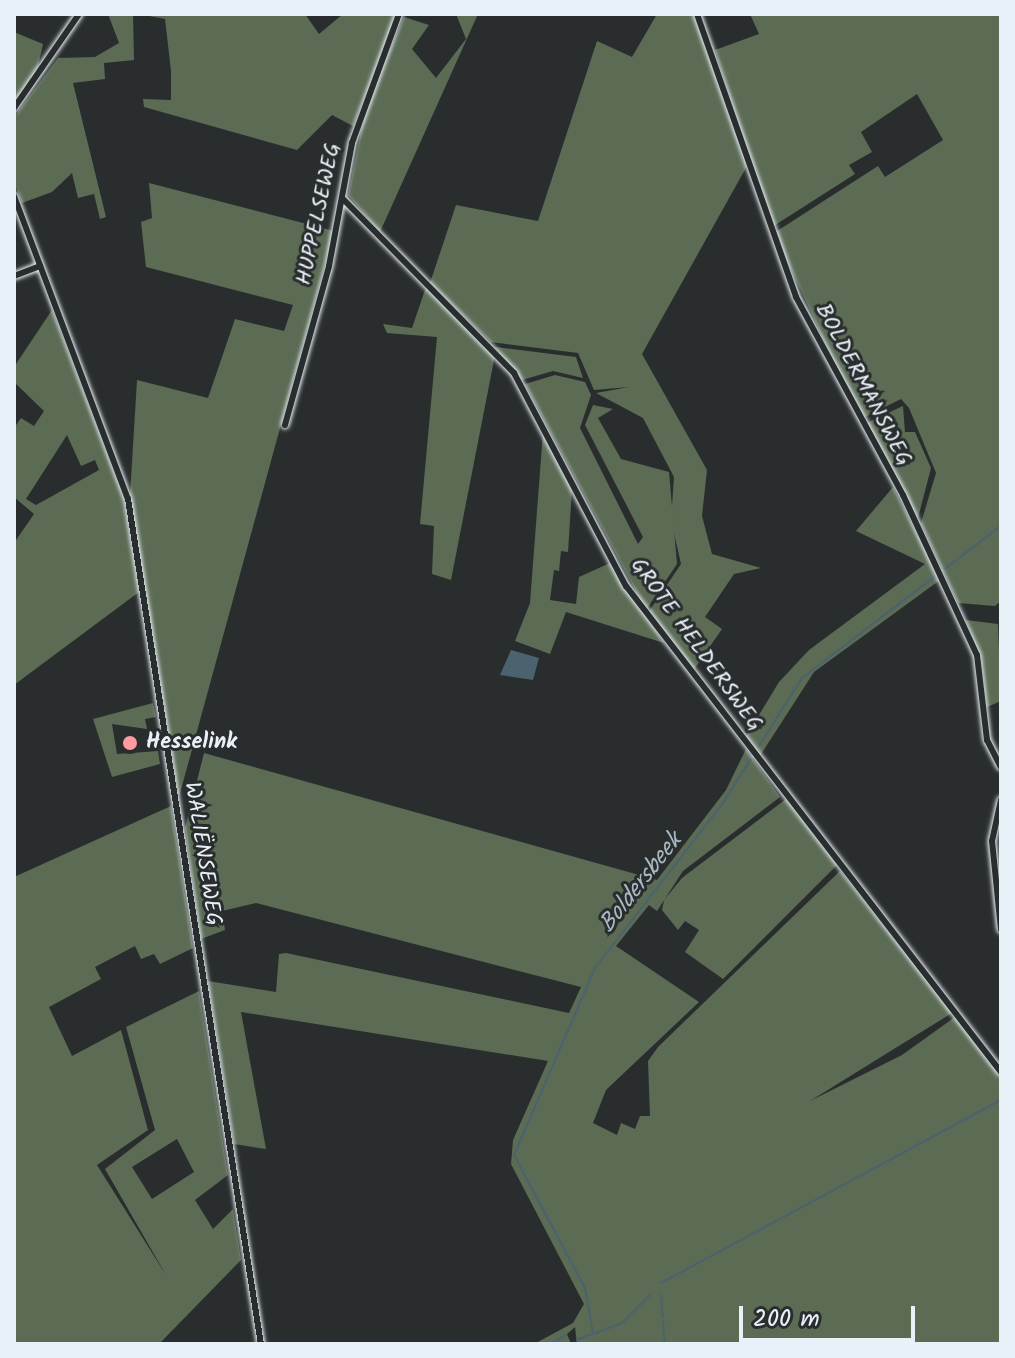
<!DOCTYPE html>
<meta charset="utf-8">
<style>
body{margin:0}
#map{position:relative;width:1015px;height:1358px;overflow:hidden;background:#2a2d2e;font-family:Kalam,sans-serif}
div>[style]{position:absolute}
.green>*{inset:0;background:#5b6b54}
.water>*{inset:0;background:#4b626f}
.stream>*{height:2px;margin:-1px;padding:0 1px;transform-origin:1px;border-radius:1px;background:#4b626f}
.roads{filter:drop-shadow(0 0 2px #e8f1f8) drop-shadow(0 0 2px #e8f1f8)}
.street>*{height:6px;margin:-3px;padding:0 3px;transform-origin:3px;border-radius:3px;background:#2a2d2e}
.dots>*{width:22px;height:22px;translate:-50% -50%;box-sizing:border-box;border:4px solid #2a2d2e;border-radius:50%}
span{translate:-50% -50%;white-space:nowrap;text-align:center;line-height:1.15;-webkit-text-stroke:6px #2a2d2e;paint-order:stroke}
.street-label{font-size:22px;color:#e8f1f8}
.poi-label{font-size:22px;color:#e8f1f8;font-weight:700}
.left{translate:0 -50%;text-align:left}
.water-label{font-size:24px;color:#a9b8c1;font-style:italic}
.frame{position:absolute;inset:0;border:16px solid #e8f1f8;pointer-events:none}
.scale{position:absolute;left:739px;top:1306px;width:176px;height:36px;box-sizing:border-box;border:4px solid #e8f1f8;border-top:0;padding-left:10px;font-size:24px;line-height:28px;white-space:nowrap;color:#e8f1f8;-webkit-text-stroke:6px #2a2d2e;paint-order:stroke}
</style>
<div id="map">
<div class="green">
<i style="clip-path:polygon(108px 14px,133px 14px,134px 60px,104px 63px,105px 79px,73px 83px,106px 217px,100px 219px,94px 194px,78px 198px,72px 173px,52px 192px,22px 203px,14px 183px,14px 117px,58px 58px,95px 57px,119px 43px)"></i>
<i style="clip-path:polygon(139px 14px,305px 14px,319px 34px,343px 14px,399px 14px,353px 126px,332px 115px,297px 150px,144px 107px,143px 99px,171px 100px,171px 71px,165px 19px)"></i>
<i style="clip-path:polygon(456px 14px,478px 14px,380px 232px,348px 195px,366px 107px,404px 17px,429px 25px,412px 49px,436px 78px,466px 39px)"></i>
<i style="clip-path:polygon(657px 14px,694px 14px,747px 166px,642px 354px,707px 470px,702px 516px,712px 554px,761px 568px,734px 574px,705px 617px,722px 629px,693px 671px,648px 613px,681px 564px,671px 520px,674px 477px,643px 418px,596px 393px,629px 387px,594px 390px,578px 353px,491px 342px,430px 283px,456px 205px,538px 221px,597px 41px,632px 57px)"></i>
<i style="clip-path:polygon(750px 14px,1001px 14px,1001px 601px,995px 606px,958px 603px,921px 523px,936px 473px,909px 408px,901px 399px,861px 419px,774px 233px,878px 166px,885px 177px,943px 140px,917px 94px,861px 132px,872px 152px,849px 165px,855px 174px,772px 227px,715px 50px,759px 34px)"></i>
<i style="clip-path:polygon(14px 32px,43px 44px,37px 71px,14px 103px)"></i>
<i style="clip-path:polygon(149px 183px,334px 231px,179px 797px,130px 495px,137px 380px,208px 398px,235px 319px,284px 331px,293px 305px,146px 267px,141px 222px,152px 218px)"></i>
<i style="clip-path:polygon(426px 287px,495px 355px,451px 580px,432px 574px,434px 526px,420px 524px,437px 337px,387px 333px,383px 324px,412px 328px)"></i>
<i style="clip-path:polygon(evenodd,52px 310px,124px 499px,139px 592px,14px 685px,14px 543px,34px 514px,14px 497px,14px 428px,21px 418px,34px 426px,44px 411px,14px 382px,14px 367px,52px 310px,67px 435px,81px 466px,95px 460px,99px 470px,36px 505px,26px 499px,67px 435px)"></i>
<i style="clip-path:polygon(495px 347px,576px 357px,583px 378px,553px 371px,522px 380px)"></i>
<i style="clip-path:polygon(555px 375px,585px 382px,591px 395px,580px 428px,638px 544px,643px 537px,585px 425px,593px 405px,613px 409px,598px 418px,621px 459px,669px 472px,677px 564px,646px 610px,525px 384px)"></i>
<i style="clip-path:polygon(903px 406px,905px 432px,915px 432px,931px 468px,918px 518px,864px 424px)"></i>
<i style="clip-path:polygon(543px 432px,572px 489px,568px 552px,561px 551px,559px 571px,554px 570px,550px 600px,576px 604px,579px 577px,610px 563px,664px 643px,566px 612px,550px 654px,515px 641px,530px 603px)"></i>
<i style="clip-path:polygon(893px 487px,940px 580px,814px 672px,758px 759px,745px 738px,779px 682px,809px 650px,925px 564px,856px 531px)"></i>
<i style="clip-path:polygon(966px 620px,998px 624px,1001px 701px,987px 707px,982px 662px)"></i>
<i style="clip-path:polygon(153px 703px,156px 717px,145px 719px,147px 729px,112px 724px,117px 754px,158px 751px,160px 764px,112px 777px,93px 719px)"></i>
<i style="clip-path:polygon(746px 749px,780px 797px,683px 871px,657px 911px,649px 905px,616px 946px,699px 1002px,606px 1090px,593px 1123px,617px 1135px,621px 1123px,635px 1129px,640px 1116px,650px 1116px,648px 1061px,658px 1047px,840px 871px,952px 1013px,810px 1101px,902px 1055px,955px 1017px,1001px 1076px,1001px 1344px,577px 1344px,575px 1327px,567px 1334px,571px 1344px,534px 1344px,573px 1323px,584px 1304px,511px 1164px,513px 1140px,548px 1061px,241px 1012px,266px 1149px,234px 1144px,208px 981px,276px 992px,279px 954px,286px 953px,569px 1013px,581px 987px,256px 903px,222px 911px,225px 930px,201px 939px,185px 828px,204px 753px,657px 880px,726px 790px)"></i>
<i style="clip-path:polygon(786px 799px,837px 865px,723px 979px,685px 952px,699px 930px,685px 921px,678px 930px,662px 910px,664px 900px,682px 878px)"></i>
<i style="clip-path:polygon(evenodd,171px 806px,193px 948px,160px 964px,154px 954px,141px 959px,135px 946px,95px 967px,101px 979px,49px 1007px,72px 1056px,121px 1030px,148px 1130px,97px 1165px,166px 1275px,105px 1169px,155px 1130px,126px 1027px,199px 991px,228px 1175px,195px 1200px,213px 1229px,233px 1209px,241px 1260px,159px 1344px,14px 1344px,14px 877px,171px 806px,177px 1139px,194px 1172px,152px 1199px,132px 1167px,177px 1139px)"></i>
</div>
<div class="water">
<i style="clip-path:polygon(511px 650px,539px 658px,533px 680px,500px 675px)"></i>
</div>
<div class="stream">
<i style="left:661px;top:1283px;width:386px;rotate:-28.3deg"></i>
<i style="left:661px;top:1295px;width:22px;rotate:85deg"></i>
<i style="left:663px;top:1322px;width:22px;rotate:85deg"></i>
<i style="left:593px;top:1333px;width:46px;rotate:-100.1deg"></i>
<i style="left:585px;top:1288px;width:151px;rotate:-118.1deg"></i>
<i style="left:514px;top:1155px;width:204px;rotate:-66.6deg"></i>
<i style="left:595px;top:968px;width:209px;rotate:-52.2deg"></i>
<i style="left:723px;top:803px;width:148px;rotate:-57.7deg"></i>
<i style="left:802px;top:678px;width:250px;rotate:-37.4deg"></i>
<i style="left:577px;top:1340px;width:48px;rotate:-20.7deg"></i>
<i style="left:622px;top:1323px;width:41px;rotate:-45deg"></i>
<i style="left:550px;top:1344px;width:18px;rotate:-29deg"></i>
</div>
<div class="roads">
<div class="street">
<i style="left:697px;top:14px;width:300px;rotate:70.7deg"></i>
<i style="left:796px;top:297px;width:225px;rotate:61.6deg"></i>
<i style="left:903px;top:495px;width:176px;rotate:65.2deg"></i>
<i style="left:977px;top:655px;width:86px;rotate:83.3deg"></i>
<i style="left:987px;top:740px;width:30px;rotate:63deg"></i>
<i style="left:14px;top:108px;width:114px;rotate:-55.3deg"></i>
<i style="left:14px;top:196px;width:324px;rotate:69.4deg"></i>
<i style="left:128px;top:499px;width:855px;rotate:81.06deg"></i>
<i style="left:343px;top:199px;width:244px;rotate:45.5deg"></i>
<i style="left:514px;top:373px;width:241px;rotate:62.3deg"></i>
<i style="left:626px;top:586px;width:614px;rotate:52.35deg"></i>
<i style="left:14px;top:276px;width:28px;rotate:-21deg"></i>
<i style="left:285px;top:425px;width:165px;rotate:-74.5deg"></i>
<i style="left:329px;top:266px;width:125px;rotate:-79.4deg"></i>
<i style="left:352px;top:143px;width:137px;rotate:-70deg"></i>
<i style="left:1001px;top:800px;width:42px;rotate:102.4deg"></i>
<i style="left:992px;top:841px;width:89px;rotate:84.2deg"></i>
</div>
</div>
<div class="dots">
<i style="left:130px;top:743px;background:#ff9aa2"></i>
</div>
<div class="street-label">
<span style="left:319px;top:214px;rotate:-78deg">HUPPELSEWEG</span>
<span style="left:863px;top:385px;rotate:62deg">BOLDERMANSWEG</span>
<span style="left:696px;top:645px;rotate:54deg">GROTE HELDERSWEG</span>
<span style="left:202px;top:854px;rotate:81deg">WALIËNSEWEG</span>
</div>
<div class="poi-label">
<span class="left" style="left:146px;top:743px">Hesselink</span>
</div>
<div class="water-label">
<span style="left:641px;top:883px;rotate:-52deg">Boldersbeek</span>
</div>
<div class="frame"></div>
<div class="scale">200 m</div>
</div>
